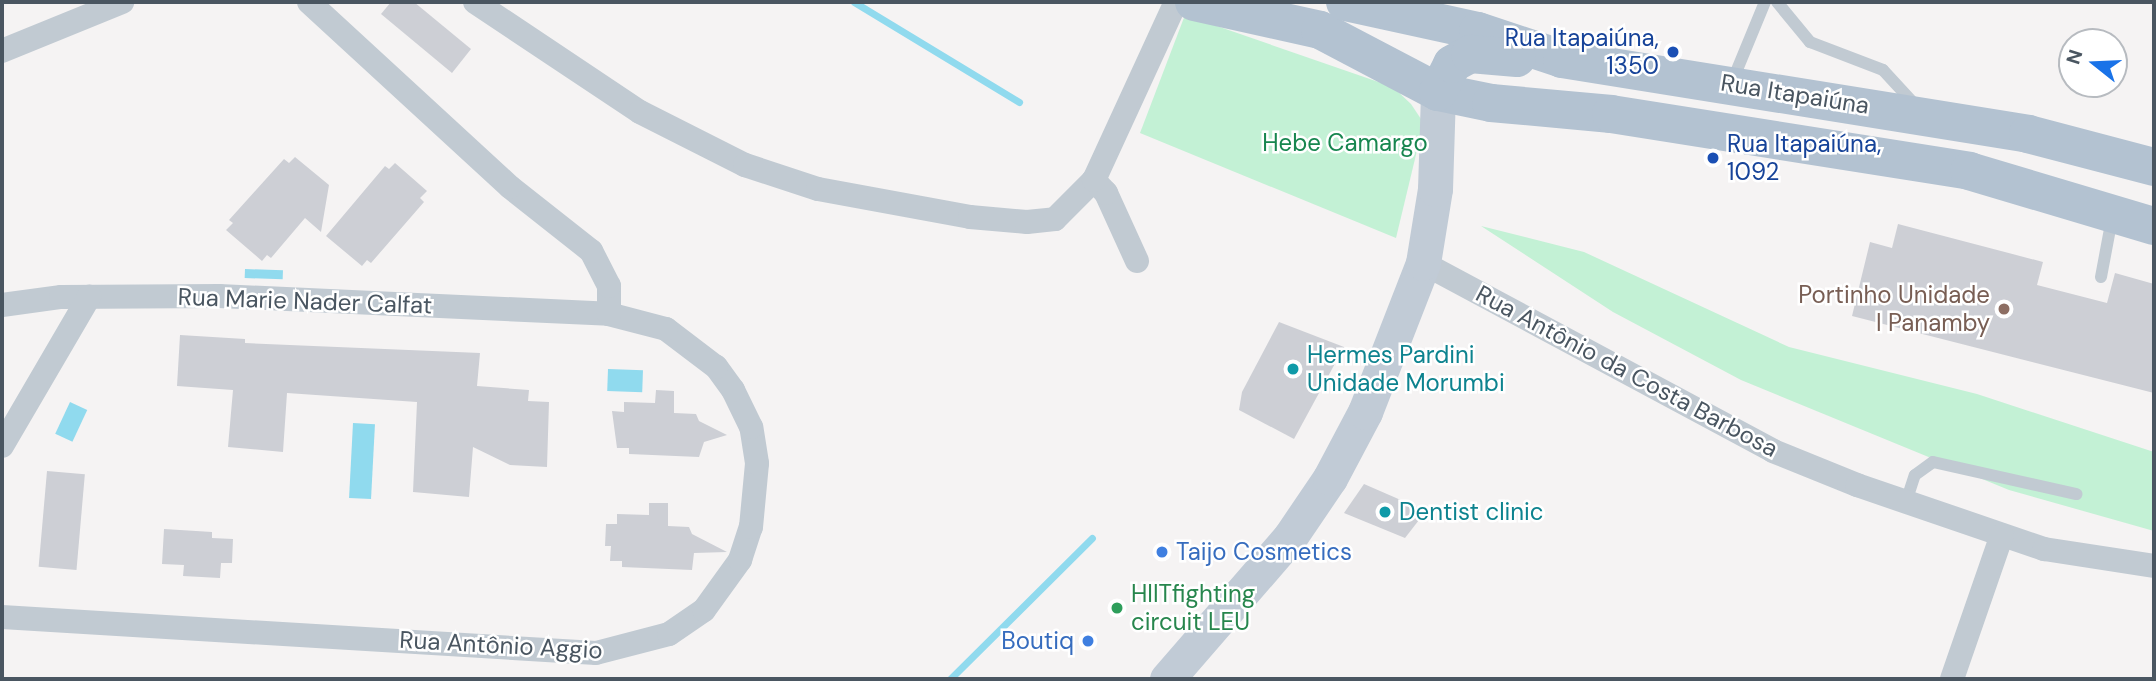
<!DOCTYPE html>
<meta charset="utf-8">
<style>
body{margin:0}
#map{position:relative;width:2156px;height:681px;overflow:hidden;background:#f5f3f3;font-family:"DM Sans",sans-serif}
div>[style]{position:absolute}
.green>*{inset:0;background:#c3f1d5}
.water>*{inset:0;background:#90daee;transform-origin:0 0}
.stream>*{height:7px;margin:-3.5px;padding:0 3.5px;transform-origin:3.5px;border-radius:3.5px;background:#90daee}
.building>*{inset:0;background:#cdcfd5;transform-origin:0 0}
.lane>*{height:12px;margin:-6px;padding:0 6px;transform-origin:6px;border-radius:6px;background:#c1cad2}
.street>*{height:24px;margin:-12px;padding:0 12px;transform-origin:12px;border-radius:12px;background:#c1cad2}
.secondary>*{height:35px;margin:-17.5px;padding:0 17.5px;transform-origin:17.5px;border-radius:17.5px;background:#c1cbd6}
.primary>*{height:38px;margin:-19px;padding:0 19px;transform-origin:19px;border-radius:19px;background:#b3c2d1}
.dots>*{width:19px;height:19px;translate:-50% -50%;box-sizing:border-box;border:4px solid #fff;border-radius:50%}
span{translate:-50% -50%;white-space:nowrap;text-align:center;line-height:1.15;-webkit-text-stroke:5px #fff;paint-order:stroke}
.transit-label{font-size:24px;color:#164399}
.right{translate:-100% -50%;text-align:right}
.left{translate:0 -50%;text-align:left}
.street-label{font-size:24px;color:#4a5661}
.park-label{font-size:24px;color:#17864f}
.education-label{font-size:24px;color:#785e54}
.culture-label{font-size:24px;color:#0d838f}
.shop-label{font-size:24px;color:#366cbe}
.leisure-label{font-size:24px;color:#27864d}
.frame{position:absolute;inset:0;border:4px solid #4a5661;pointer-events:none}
.north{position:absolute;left:2058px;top:28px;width:70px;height:70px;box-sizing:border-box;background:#fff;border:2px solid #b7bbc0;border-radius:50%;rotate:288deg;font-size:19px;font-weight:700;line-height:28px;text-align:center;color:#4a5661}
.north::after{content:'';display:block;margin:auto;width:24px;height:32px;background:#1a73e8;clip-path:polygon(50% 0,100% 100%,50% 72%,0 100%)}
</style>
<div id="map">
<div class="green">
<i style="clip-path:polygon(1185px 15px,1393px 87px,1411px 104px,1421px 119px,1420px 138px,1396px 238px,1140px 133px)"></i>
<i style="clip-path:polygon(1481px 226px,1584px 252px,1789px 347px,1977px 394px,2154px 452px,2154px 531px,2009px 490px,1741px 380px,1613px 312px)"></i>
</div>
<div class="water">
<i style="left:245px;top:269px;width:38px;height:9px;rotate:2deg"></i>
<i style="left:608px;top:369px;width:35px;height:22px;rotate:2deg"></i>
<i style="left:70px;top:402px;width:19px;height:35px;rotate:25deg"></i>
<i style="left:353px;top:423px;width:22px;height:75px;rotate:3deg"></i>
</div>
<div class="stream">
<i style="left:854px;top:2px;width:193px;rotate:31.2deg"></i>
<i style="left:950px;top:679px;width:200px;rotate:-44.8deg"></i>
</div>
<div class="building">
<i style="clip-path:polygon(391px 2px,414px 2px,471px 49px,452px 73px,381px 14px)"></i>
<i style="clip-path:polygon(295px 157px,329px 185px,321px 232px,305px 218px,271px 258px,267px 255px,262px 261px,226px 230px,233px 223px,229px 220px,284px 159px,289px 163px)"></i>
<i style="clip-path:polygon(395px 163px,427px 191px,420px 198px,424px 202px,371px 263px,367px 260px,362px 266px,326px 236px,385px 166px,389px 169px)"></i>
<i style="clip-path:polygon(1898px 224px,2043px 262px,2037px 285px,2107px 303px,2115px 273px,2154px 284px,2154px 393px,1852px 316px,1870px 242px,1892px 248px)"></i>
<i style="clip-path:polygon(1279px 322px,1344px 347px,1294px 439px,1239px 410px,1242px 392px)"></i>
<i style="clip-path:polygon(180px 335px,245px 339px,245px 343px,480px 353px,477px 386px,529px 390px,528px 401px,549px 402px,547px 467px,510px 465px,473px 447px,469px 497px,413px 492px,417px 402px,287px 393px,283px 452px,228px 447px,233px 390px,177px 386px)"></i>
<i style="clip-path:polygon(656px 390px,674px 391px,674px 413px,696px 414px,699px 421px,727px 435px,704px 442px,699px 457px,629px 454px,629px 448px,617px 448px,612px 411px,624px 412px,624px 402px,655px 403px)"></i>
<i style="left:47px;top:471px;width:38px;height:96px;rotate:5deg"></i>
<i style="clip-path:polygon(1364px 484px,1426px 511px,1405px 538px,1344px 513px)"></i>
<i style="clip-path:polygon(649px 503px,668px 503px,668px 526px,689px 527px,692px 534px,727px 552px,694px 553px,692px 570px,622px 567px,622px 561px,610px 561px,611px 546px,605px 546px,606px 524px,617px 524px,617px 514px,649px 515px)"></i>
<i style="clip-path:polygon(164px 529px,212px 532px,212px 538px,233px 539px,232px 563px,221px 563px,220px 578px,183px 576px,184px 565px,162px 564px)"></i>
</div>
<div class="lane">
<i style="left:1777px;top:2px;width:52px;rotate:50.5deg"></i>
<i style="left:1810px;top:42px;width:78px;rotate:21deg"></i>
<i style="left:1883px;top:70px;width:50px;rotate:47.4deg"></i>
<i style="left:1732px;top:82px;width:87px;rotate:-67.6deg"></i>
<i style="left:2101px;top:277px;width:60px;rotate:-79.4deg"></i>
<i style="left:1906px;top:502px;width:28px;rotate:-72deg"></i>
<i style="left:1915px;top:475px;width:22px;rotate:-36deg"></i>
<i style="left:1933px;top:462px;width:147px;rotate:12.6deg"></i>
</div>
<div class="street">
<i style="left:475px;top:2px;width:198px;rotate:33.7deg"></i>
<i style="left:640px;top:112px;width:118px;rotate:26.8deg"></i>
<i style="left:745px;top:165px;width:77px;rotate:18.2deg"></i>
<i style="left:818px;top:189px;width:155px;rotate:10.4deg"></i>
<i style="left:970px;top:217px;width:57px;rotate:5deg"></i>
<i style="left:1027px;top:222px;width:28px;rotate:-6deg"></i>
<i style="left:1055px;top:219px;width:55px;rotate:-45deg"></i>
<i style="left:2px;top:51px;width:130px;rotate:-22.2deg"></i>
<i style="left:1137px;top:261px;width:75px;rotate:-114.5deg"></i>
<i style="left:1106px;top:193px;width:18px;rotate:-133deg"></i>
<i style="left:1094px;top:180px;width:196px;rotate:-65.3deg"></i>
<i style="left:1423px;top:263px;width:397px;rotate:28.2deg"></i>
<i style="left:1773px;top:451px;width:91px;rotate:22deg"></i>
<i style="left:1857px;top:485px;width:198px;rotate:18.9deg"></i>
<i style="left:2044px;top:549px;width:111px;rotate:8.8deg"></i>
<i style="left:2px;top:305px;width:60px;rotate:-7.7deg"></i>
<i style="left:61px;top:297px;width:158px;rotate:-0.4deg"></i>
<i style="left:219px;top:296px;width:390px;rotate:2.6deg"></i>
<i style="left:2px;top:446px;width:173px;rotate:-59.7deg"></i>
<i style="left:2px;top:617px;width:595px;rotate:3.47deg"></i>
<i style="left:596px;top:653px;width:75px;rotate:-14.6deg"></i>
<i style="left:669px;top:634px;width:42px;rotate:-34.4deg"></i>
<i style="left:704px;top:610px;width:62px;rotate:-54.2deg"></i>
<i style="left:740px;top:560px;width:35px;rotate:-72deg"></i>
<i style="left:751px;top:527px;width:64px;rotate:-84.6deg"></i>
<i style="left:757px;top:463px;width:36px;rotate:-99deg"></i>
<i style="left:751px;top:427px;width:41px;rotate:-115.9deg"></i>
<i style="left:733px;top:390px;width:29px;rotate:-126deg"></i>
<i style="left:716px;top:367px;width:63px;rotate:-142.8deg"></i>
<i style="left:666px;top:329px;width:59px;rotate:-165.3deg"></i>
<i style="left:609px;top:314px;width:28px;rotate:-90deg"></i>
<i style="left:609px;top:286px;width:39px;rotate:-117deg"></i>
<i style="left:591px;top:251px;width:103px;rotate:-141.7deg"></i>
<i style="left:510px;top:187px;width:273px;rotate:-137.4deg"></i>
<i style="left:1952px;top:679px;width:152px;rotate:-70.9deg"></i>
</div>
<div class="secondary">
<i style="left:1167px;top:679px;width:188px;rotate:-49.1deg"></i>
<i style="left:1290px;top:537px;width:71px;rotate:-55.9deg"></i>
<i style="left:1330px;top:478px;width:75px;rotate:-62.1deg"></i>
<i style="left:1365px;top:412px;width:160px;rotate:-68.7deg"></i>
<i style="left:1423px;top:263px;width:75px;rotate:-80.8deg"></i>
<i style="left:1435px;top:189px;width:97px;rotate:-88.2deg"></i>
</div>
<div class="primary">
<i style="left:1194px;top:2px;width:129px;rotate:12.5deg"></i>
<i style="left:1320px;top:30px;width:133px;rotate:27.7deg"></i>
<i style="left:1438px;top:92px;width:54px;rotate:11.7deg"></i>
<i style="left:1491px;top:103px;width:121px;rotate:5.2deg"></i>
<i style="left:1611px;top:114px;width:363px;rotate:9deg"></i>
<i style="left:1969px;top:171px;width:193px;rotate:16.6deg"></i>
<i style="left:1345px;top:2px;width:136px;rotate:12.3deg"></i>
<i style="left:1478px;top:31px;width:89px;rotate:18.4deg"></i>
<i style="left:1562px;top:59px;width:472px;rotate:9.1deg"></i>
<i style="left:2028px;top:134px;width:130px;rotate:14.7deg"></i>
<i style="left:1438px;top:92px;width:31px;rotate:-63deg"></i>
<i style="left:1452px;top:64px;width:21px;rotate:-29deg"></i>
<i style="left:1470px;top:54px;width:47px;rotate:4.9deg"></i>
</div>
<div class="dots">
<i style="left:1673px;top:52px;background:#1a4fb4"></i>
<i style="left:1713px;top:158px;background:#1a4fb4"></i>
<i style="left:2004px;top:309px;background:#8d6e63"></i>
<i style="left:1293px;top:369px;background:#0f9aa8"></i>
<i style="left:1385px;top:512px;background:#0f9aa8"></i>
<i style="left:1162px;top:552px;background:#3f7fe0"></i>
<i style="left:1117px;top:608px;background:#2e9e5b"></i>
<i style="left:1088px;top:641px;background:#3f7fe0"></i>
</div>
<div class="transit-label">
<span class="right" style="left:1659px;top:52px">Rua Itapaiúna,<br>1350</span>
<span class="left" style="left:1727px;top:158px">Rua Itapaiúna,<br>1092</span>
</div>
<div class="street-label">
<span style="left:1795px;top:94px;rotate:9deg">Rua Itapaiúna</span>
<span style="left:305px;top:301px;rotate:2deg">Rua Marie Nader Calfat</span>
<span style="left:1627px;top:371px;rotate:28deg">Rua Antônio da Costa Barbosa</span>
<span style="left:501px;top:645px;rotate:3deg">Rua Antônio Aggio</span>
</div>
<div class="park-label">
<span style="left:1345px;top:143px">Hebe Camargo</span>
</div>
<div class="education-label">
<span class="right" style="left:1990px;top:309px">Portinho Unidade<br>I Panamby</span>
</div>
<div class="culture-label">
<span class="left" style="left:1307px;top:369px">Hermes Pardini<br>Unidade Morumbi</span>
<span class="left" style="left:1399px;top:512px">Dentist clinic</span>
</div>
<div class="shop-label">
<span class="left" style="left:1176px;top:552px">Taijo Cosmetics</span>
<span class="right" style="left:1074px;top:641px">Boutiq</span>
</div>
<div class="leisure-label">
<span class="left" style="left:1131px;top:608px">HIITfighting<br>circuit LEU</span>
</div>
<div class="frame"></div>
<div class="north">N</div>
</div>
